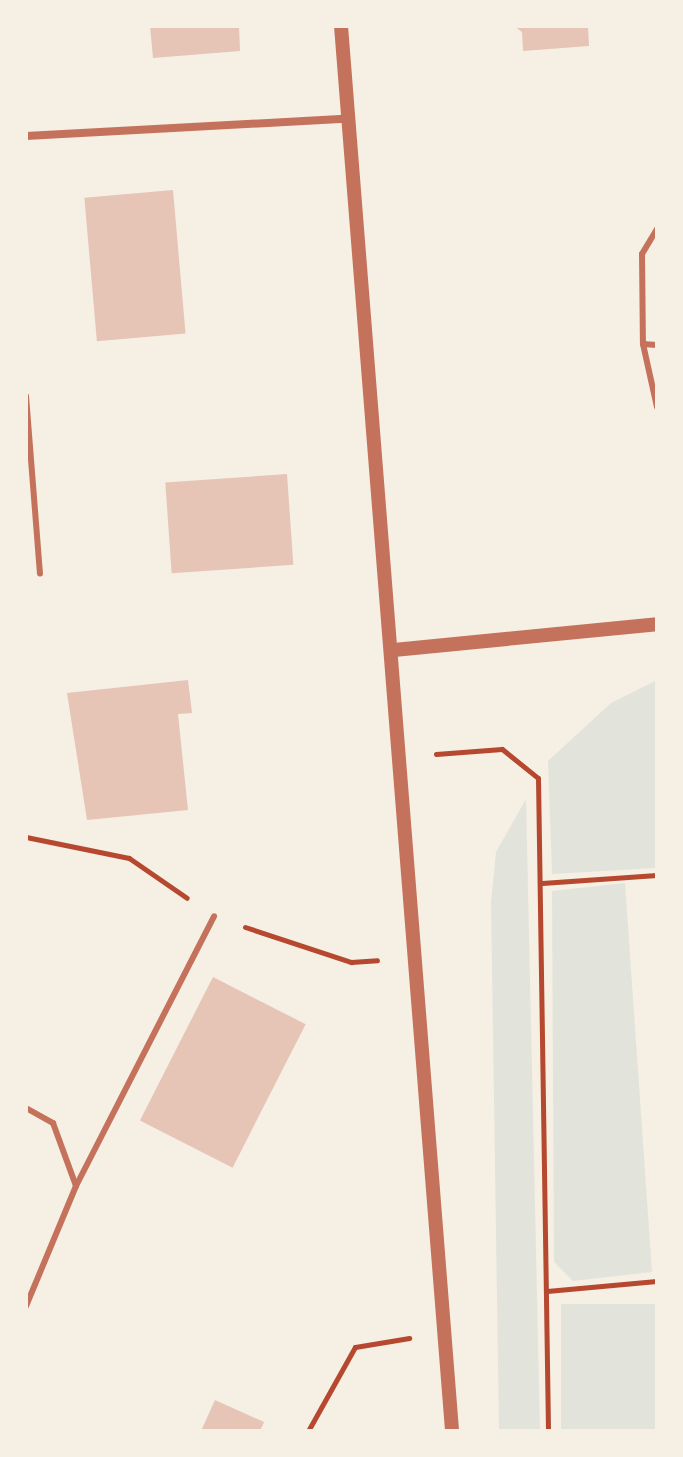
<!DOCTYPE html>
<style>
body{margin:0}
#map{position:relative;width:683px;height:1457px;overflow:hidden;background:#f6efe4;font-family:Overpass,sans-serif}
div>[style]{position:absolute}
.green>*{inset:0;background:#e2e4dc;transform-origin:0 0}
.building>*{inset:0;background:#e6c5b7;transform-origin:0 0}
.path>*{height:5px;margin:-2.5px;padding:0 2.5px;transform-origin:2.5px;border-radius:2.5px;background:#b5482f}
.service>*{height:6px;margin:-3px;padding:0 3px;transform-origin:3px;border-radius:3px;background:#c5725c}
.minor>*{height:8px;margin:-4px;padding:0 4px;transform-origin:4px;border-radius:4px;background:#c5725c}
.tertiary>*{height:14px;margin:-7px;padding:0 7px;transform-origin:7px;border-radius:7px;background:#c5725c}
span{translate:-50% -50%;white-space:nowrap;text-align:center;line-height:1.15;-webkit-text-stroke:6px #f6efe4;paint-order:stroke}
.frame{position:absolute;inset:0;border:28px solid #f6efe4;pointer-events:none}
</style>
<div id="map">
<div class="green">
<i style="clip-path:polygon(657px 680px,656px 868px,552px 874px,548px 761px,611px 703px)"></i>
<i style="clip-path:polygon(526px 799px,540px 1431px,499px 1431px,491px 902px,496px 852px)"></i>
<i style="clip-path:polygon(625px 883px,652px 1272px,573px 1281px,554px 1262px,552px 891px)"></i>
<i style="left:657px;top:1304px;width:127px;height:96px;rotate:90deg"></i>
</div>
<div class="building">
<i style="clip-path:polygon(150px 26px,239px 26px,240px 51px,153px 58px)"></i>
<i style="clip-path:polygon(514px 26px,588px 26px,589px 46px,523px 51px,522px 32px)"></i>
<i style="left:173px;top:190px;width:144px;height:89px;rotate:85deg"></i>
<i style="left:287px;top:474px;width:91px;height:122px;rotate:86deg"></i>
<i style="clip-path:polygon(188px 680px,192px 713px,178px 714px,188px 810px,87px 820px,67px 693px)"></i>
<i style="left:213px;top:977px;width:104px;height:161px;rotate:27deg"></i>
<i style="clip-path:polygon(215px 1400px,264px 1422px,260px 1431px,201px 1431px)"></i>
</div>
<div class="path">
<i style="left:436px;top:754px;width:66px;rotate:-4.3deg"></i>
<i style="left:502px;top:749px;width:46px;rotate:38.9deg"></i>
<i style="left:538px;top:778px;width:653px;rotate:89.12deg"></i>
<i style="left:26px;top:837px;width:105px;rotate:11.5deg"></i>
<i style="left:129px;top:858px;width:70px;rotate:34.6deg"></i>
<i style="left:542px;top:883px;width:115px;rotate:-4deg"></i>
<i style="left:245px;top:927px;width:112px;rotate:18.3deg"></i>
<i style="left:351px;top:962px;width:26px;rotate:-4deg"></i>
<i style="left:547px;top:1291px;width:110px;rotate:-5.2deg"></i>
<i style="left:308px;top:1431px;width:96px;rotate:-60.8deg"></i>
<i style="left:355px;top:1347px;width:55px;rotate:-9.5deg"></i>
</div>
<div class="service">
<i style="left:657px;top:229px;width:29px;rotate:121deg"></i>
<i style="left:642px;top:254px;width:90px;rotate:89.4deg"></i>
<i style="left:643px;top:344px;width:65px;rotate:77.5deg"></i>
<i style="left:643px;top:344px;width:14px;rotate:4deg"></i>
<i style="left:26px;top:396px;width:178px;rotate:85.5deg"></i>
<i style="left:26px;top:1108px;width:31px;rotate:29deg"></i>
<i style="left:53px;top:1123px;width:67px;rotate:69.9deg"></i>
<i style="left:76px;top:1186px;width:130px;rotate:112.6deg"></i>
<i style="left:76px;top:1186px;width:303px;rotate:-62.9deg"></i>
</div>
<div class="minor">
<i style="left:26px;top:136px;width:319px;rotate:-3.1deg"></i>
</div>
<div class="tertiary">
<i style="left:341px;top:26px;width:1409px;rotate:85.48deg"></i>
<i style="left:394px;top:650px;width:264px;rotate:-5.6deg"></i>
</div>
<div class="frame"></div>
</div>
